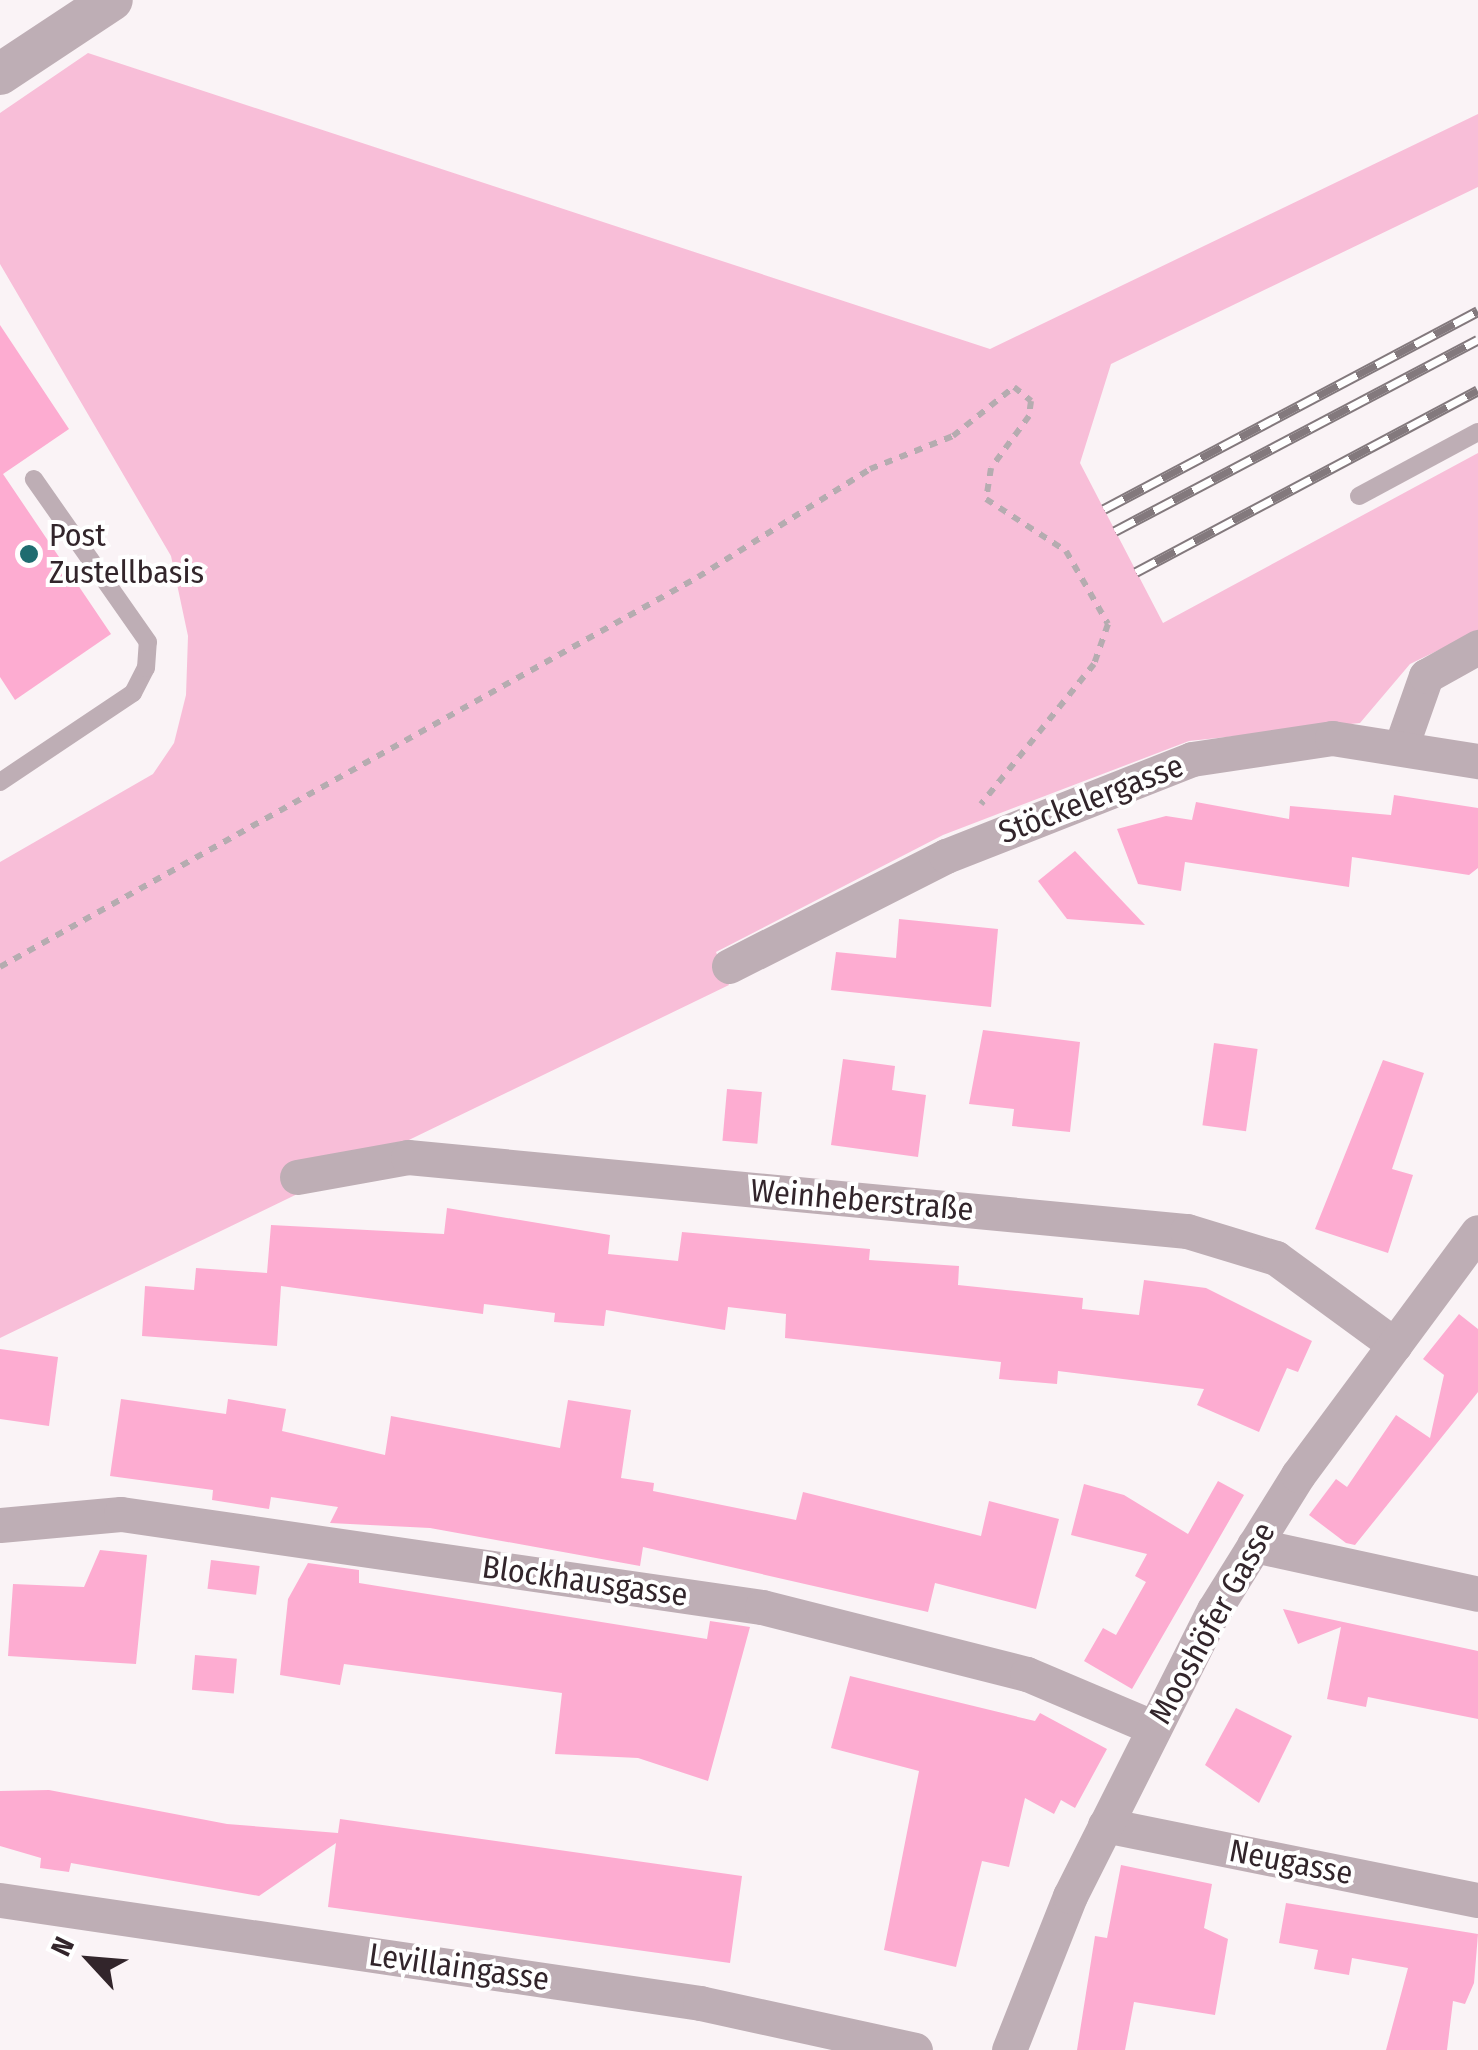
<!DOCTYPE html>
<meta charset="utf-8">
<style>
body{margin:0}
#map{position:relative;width:1478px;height:2050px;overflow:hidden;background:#faf3f6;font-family:"Fira Sans Condensed",sans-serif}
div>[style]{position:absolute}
.green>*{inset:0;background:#f8bed8}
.building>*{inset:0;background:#fdacd1;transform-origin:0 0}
.path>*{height:6px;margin-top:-3px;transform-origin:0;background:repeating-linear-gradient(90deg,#b5acb0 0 8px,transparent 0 16px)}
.service>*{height:18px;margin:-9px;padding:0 9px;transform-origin:9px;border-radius:9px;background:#beaeb5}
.minor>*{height:35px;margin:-17.5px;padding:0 17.5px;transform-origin:17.5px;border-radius:17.5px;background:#beaeb5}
.tertiary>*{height:42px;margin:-21px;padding:0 21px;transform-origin:21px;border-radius:21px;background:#beaeb5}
.rail>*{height:11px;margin-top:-5.5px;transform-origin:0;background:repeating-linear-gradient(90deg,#fff 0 22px,#83797d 0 44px);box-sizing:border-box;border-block:2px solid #83797d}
.dots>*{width:28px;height:28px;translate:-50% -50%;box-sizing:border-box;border:5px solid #fff;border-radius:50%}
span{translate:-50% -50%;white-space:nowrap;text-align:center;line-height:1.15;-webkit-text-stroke:8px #fff;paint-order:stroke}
.poi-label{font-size:32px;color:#32252b}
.left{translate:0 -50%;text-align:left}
.street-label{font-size:32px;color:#32252b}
.north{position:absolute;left:40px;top:1910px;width:100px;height:100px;-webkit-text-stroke:8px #fff;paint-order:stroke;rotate:296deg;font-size:28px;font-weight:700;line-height:40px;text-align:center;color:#32252b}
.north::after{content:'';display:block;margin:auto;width:35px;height:45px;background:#32252b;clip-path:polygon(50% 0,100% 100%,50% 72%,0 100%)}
</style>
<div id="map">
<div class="green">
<i style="clip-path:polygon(88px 53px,990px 349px,1478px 114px,1478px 187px,1111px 364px,1080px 463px,1163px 623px,1478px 453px,1478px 631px,1410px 664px,1360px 723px,1189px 741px,943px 835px,716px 952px,729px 985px,0 1338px,0 862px,153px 774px,174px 743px,186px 695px,188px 636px,171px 556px,0 264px,0 113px)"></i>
</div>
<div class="building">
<i style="clip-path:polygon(0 325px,69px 429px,3px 474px,111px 634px,15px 700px,0 677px)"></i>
<i style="clip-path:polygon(1394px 795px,1478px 808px,1478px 868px,1469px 875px,1352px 857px,1349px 887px,1185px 862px,1181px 891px,1138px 884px,1117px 829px,1166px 816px,1192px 820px,1196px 802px,1289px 819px,1290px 806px,1391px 815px)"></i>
<i style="clip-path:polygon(1075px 851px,1145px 925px,1067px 919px,1038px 881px)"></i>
<i style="clip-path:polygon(899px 919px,998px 929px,991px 1007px,831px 990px,836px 952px,896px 958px)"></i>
<i style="clip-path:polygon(983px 1030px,1080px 1042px,1070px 1132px,1012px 1126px,1014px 1109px,969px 1104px)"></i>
<i style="left:1214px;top:1043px;width:44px;height:83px;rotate:8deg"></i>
<i style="clip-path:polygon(843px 1059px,895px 1066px,892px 1090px,926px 1095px,918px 1157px,831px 1145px)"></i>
<i style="clip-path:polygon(1383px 1060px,1424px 1073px,1392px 1169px,1413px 1175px,1388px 1253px,1315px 1229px)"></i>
<i style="left:727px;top:1089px;width:35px;height:52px;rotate:5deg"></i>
<i style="clip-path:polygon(447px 1208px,610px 1235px,608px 1254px,678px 1261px,682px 1232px,870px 1249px,869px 1260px,959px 1266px,958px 1285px,1083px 1298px,1082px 1309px,1139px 1315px,1144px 1280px,1206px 1288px,1312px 1341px,1298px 1372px,1287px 1368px,1259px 1432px,1197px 1405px,1204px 1389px,1058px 1371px,1057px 1384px,999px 1379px,1001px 1362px,785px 1338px,786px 1314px,728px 1307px,725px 1330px,606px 1310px,604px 1326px,554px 1322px,555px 1313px,484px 1304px,483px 1314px,281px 1286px,277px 1346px,142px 1336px,145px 1286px,194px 1290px,196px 1268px,267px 1273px,271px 1225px,444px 1234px)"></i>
<i style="clip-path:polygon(1459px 1314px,1478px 1329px,1478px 1392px,1355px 1545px,1346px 1543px,1309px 1515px,1336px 1479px,1347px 1487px,1396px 1415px,1430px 1438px,1444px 1375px,1423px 1359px)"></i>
<i style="clip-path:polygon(0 1349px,58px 1357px,49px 1426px,0 1419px)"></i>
<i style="clip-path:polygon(121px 1399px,226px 1414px,228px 1399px,286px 1409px,282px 1431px,385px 1455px,391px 1416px,560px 1448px,568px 1400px,631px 1410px,621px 1478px,654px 1483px,653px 1491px,796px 1520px,803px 1492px,981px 1536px,989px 1501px,1059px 1519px,1036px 1609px,935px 1583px,928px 1612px,643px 1547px,640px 1566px,430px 1528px,330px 1523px,338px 1507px,271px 1497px,269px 1509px,212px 1500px,213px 1490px,110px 1476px)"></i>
<i style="clip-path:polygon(1218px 1481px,1244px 1495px,1132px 1689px,1084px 1661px,1103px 1628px,1116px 1635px,1146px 1582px,1135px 1576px,1147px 1554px,1071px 1535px,1084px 1484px,1124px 1495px,1188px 1534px)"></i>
<i style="clip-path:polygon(100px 1550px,147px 1555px,136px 1664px,8px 1656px,13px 1584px,84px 1587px)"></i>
<i style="left:211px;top:1560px;width:49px;height:29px;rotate:7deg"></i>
<i style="clip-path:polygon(308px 1563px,359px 1570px,359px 1583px,707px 1639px,710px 1621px,750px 1627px,708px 1781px,638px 1758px,555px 1754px,562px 1693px,344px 1664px,340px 1685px,280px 1675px,288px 1599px)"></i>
<i style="clip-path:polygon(1283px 1609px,1478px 1651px,1478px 1719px,1368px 1697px,1366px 1707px,1327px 1699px,1341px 1627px,1298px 1644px)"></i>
<i style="left:195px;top:1655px;width:42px;height:35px;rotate:5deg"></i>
<i style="clip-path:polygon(850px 1676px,1035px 1721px,1040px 1713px,1107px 1749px,1075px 1808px,1061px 1800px,1054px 1814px,1025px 1798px,1009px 1867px,982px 1861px,956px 1967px,884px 1950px,919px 1771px,831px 1748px)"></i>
<i style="clip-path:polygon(1236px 1708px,1292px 1736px,1259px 1803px,1205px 1765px)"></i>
<i style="clip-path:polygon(49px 1790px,227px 1824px,338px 1833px,340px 1819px,742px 1876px,730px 1963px,328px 1907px,336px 1843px,259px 1896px,71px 1863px,69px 1872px,40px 1868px,41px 1858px,0 1846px,0 1791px)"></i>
<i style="clip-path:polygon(1121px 1865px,1212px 1884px,1204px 1928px,1228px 1939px,1215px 2015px,1134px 2002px,1125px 2050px,1077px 2050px,1095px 1936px,1107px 1938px)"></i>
<i style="clip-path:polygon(1286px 1903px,1478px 1934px,1474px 1983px,1465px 2004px,1453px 2001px,1447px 2050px,1386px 2050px,1408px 1968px,1352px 1958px,1349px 1975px,1314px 1969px,1318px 1950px,1279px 1943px)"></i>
</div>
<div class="path">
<i style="left:0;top:967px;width:800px;rotate:-29.19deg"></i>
<i style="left:698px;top:577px;width:203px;rotate:-32.1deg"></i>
<i style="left:870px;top:469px;width:89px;rotate:-21.7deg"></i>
<i style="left:953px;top:436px;width:78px;rotate:-38.8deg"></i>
<i style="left:1014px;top:387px;width:22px;rotate:39deg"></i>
<i style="left:1031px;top:401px;width:15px;rotate:98deg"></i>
<i style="left:1029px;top:416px;width:64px;rotate:126.2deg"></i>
<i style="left:991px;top:468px;width:31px;rotate:99deg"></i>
<i style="left:986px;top:499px;width:95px;rotate:33deg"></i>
<i style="left:1066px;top:551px;width:84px;rotate:60.1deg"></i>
<i style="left:1108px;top:624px;width:42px;rotate:109.3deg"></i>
<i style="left:1094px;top:664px;width:180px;rotate:128.9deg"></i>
</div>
<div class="service">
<i style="left:1359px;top:496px;width:135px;rotate:-28.3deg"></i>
<i style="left:0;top:782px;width:160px;rotate:-33.8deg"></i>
<i style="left:133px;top:693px;width:28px;rotate:-63deg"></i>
<i style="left:146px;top:668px;width:26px;rotate:-86deg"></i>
<i style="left:148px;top:642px;width:199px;rotate:-125deg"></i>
</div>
<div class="minor">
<i style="left:1402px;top:744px;width:72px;rotate:-70.6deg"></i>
<i style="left:1426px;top:676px;width:60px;rotate:-29.1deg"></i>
<i style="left:729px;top:966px;width:243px;rotate:-26.9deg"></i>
<i style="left:946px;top:856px;width:264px;rotate:-21.5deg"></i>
<i style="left:1192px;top:759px;width:142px;rotate:-8.5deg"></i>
<i style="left:1332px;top:738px;width:148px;rotate:9deg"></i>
<i style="left:297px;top:1177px;width:113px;rotate:-10.2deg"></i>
<i style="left:408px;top:1157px;width:783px;rotate:5.43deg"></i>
<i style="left:1187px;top:1231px;width:93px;rotate:16.9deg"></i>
<i style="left:1276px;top:1258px;width:147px;rotate:36.2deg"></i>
<i style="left:0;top:1525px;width:121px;rotate:-5.2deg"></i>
<i style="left:121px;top:1514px;width:648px;rotate:8.26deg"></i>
<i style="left:762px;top:1607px;width:273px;rotate:14.2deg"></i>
<i style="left:1027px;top:1674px;width:138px;rotate:23deg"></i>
<i style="left:1254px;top:1545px;width:229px;rotate:12.3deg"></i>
<i style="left:1105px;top:1825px;width:380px;rotate:11.4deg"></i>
<i style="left:0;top:1900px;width:708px;rotate:8.37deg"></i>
<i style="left:700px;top:2003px;width:220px;rotate:12.3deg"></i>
<i style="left:1009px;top:2050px;width:166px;rotate:-68.4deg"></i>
<i style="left:1070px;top:1896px;width:320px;rotate:-63.3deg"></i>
<i style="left:1214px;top:1610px;width:159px;rotate:-58.1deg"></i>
<i style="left:1298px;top:1475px;width:302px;rotate:-53.5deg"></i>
</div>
<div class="tertiary">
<i style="left:0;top:74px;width:134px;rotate:-33.5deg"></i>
</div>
<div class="rail">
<i style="left:1104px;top:509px;width:423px;rotate:-27.9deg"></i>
<i style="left:1115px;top:531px;width:410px;rotate:-27.8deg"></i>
<i style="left:1136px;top:572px;width:387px;rotate:-28deg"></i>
</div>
<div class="dots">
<i style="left:29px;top:554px;background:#1f6c70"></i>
</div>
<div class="poi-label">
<span class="left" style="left:49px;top:554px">Post<br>Zustellbasis</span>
</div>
<div class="street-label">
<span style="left:1091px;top:799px;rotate:-21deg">Stöckelergasse</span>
<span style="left:862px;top:1200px;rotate:5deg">Weinheberstraße</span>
<span style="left:585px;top:1581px;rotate:8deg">Blockhausgasse</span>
<span style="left:1212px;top:1623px;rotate:-61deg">Mooshöfer Gasse</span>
<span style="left:1291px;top:1862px;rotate:11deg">Neugasse</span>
<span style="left:459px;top:1967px;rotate:8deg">Levillaingasse</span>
</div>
<div class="north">N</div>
</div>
